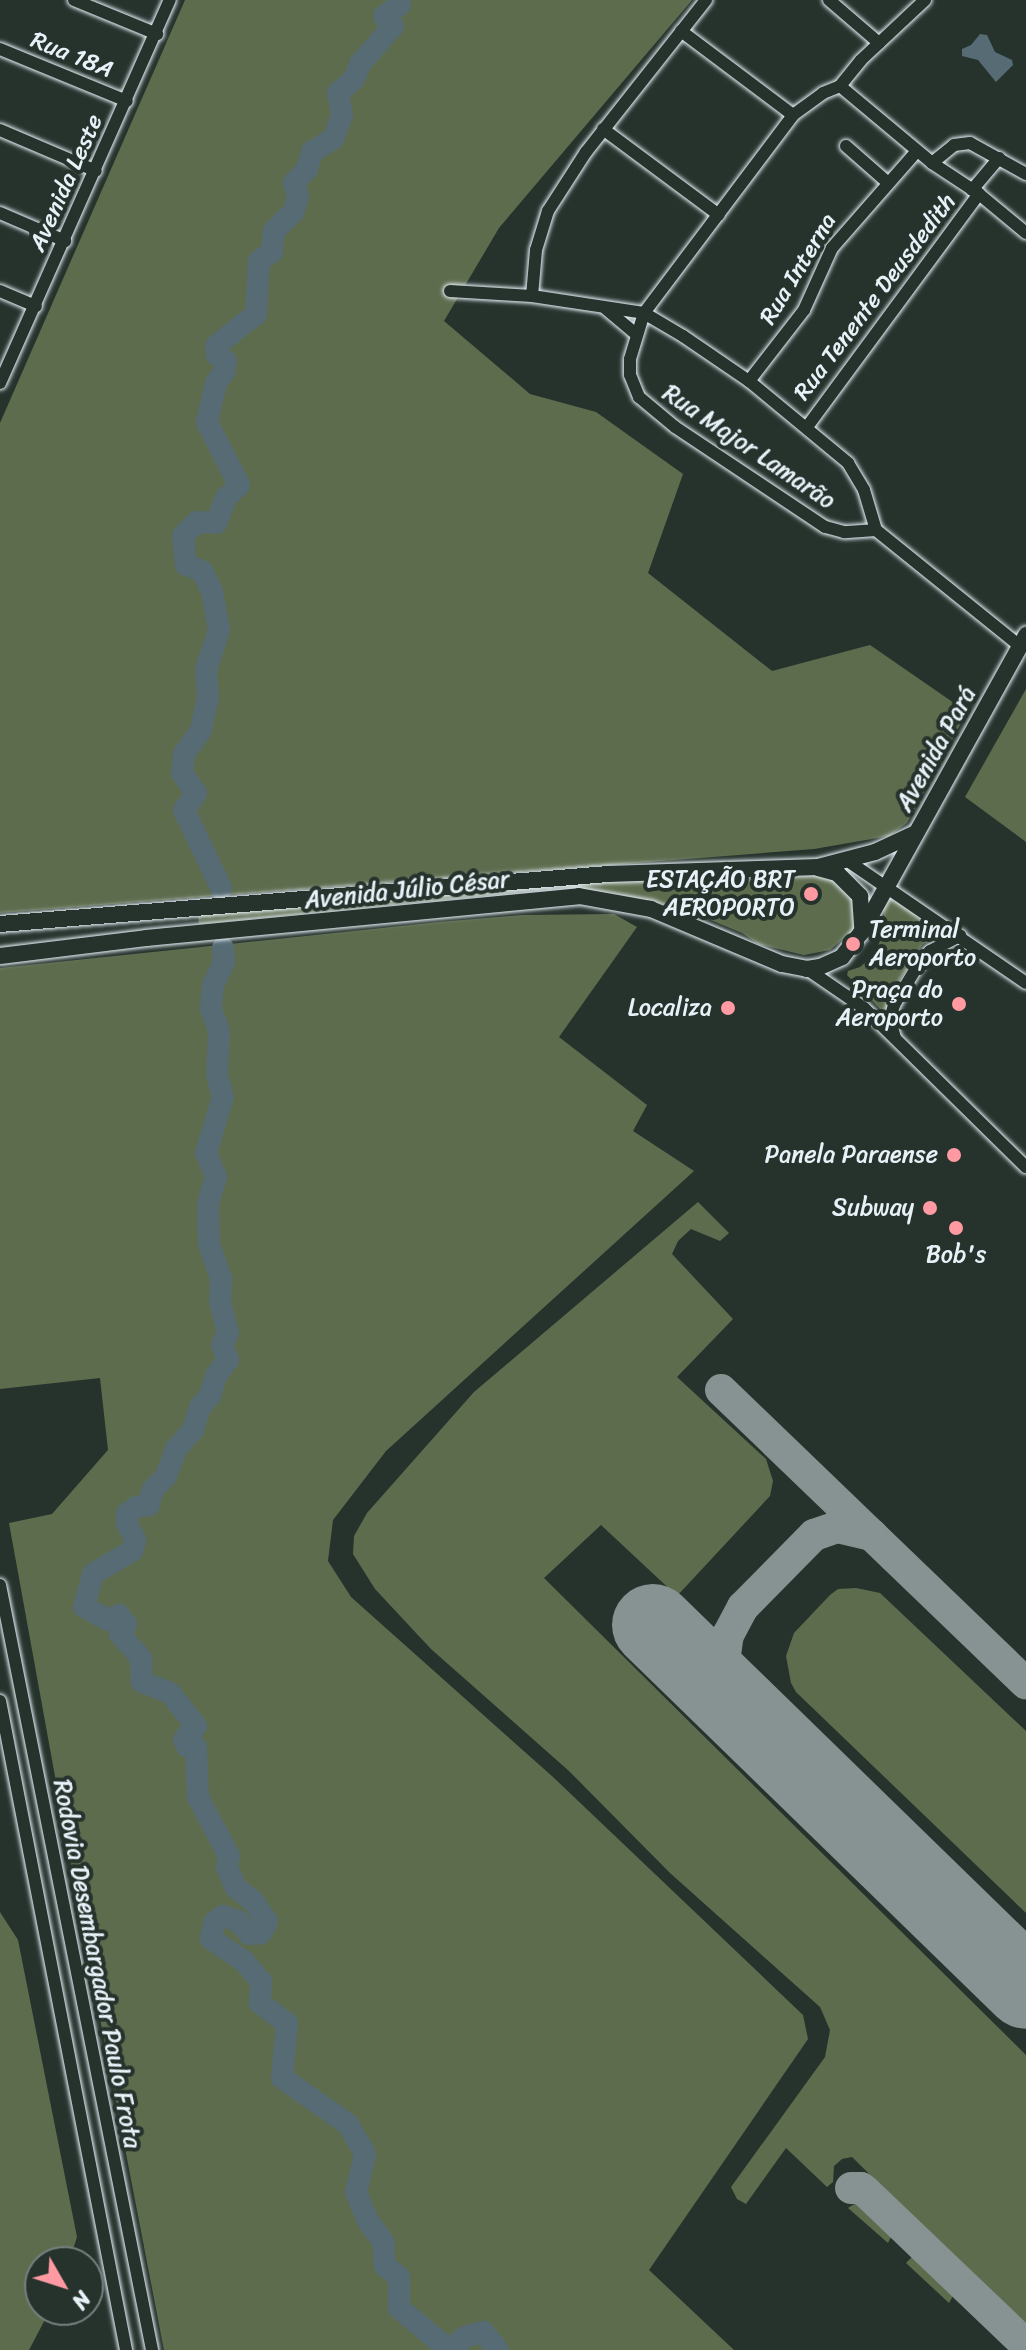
<!DOCTYPE html>
<meta charset="utf-8">
<style>
body{margin:0}
#map{position:relative;width:1026px;height:2350px;overflow:hidden;background:#26332d;font-family:Sriracha,sans-serif}
div>[style]{position:absolute}
.green>*{inset:0;background:#5e6c4e}
.water>*{inset:0;background:#566b74}
.river>*{height:22px;margin:-11px;padding:0 11px;transform-origin:11px;border-radius:11px;background:#566b74}
.taxiway>*{height:32px;margin:-16px;padding:0 16px;transform-origin:16px;border-radius:16px;background:#879292}
.runway>*{height:82px;margin:-41px;padding:0 41px;transform-origin:41px;border-radius:41px;background:#879292}
.roads{filter:drop-shadow(0 0 2px #e8f1f8) drop-shadow(0 0 2px #e8f1f8)}
.minor>*{height:12px;margin:-6px;padding:0 6px;transform-origin:6px;border-radius:6px;background:#26332d}
.major>*{height:16px;margin:-8px;padding:0 8px;transform-origin:8px;border-radius:8px;background:#26332d}
.dots>*{width:22px;height:22px;translate:-50% -50%;box-sizing:border-box;border:4px solid #26332d;border-radius:50%}
span{translate:-50% -50%;white-space:nowrap;text-align:center;line-height:1.15;-webkit-text-stroke:8px #26332d;paint-order:stroke}
.street-label{font-size:24px;color:#e8f1f8}
.poi-label{font-size:24px;color:#e8f1f8}
.right{translate:-100% -50%;text-align:right}
.left{translate:0 -50%;text-align:left}
.north{position:absolute;left:24px;top:2246px;width:80px;height:80px;box-sizing:border-box;background:#26332d;border:2px solid #747f7e;border-radius:50%;rotate:129deg;font-size:22px;font-weight:700;line-height:32px;text-align:center;color:#e8f1f8}
.north::after{content:'';display:block;margin:auto;width:28px;height:36px;background:#ff9aa2;clip-path:polygon(50% 0,100% 100%,50% 72%,0 100%)}
</style>
<div id="map">
<div class="green">
<i style="clip-path:polygon(185px 0,692px 0,499px 228px,444px 321px,530px 394px,596px 412px,683px 474px,648px 573px,772px 671px,870px 645px,967px 712px,907px 823px,889px 836px,814px 849px,0 913px,0 423px)"></i>
<i style="clip-path:polygon(1026px 689px,1026px 842px,965px 797px)"></i>
<i style="clip-path:polygon(820px 875px,839px 882px,857px 903px,857px 919px,852px 931px,830px 950px,804px 955px,758px 944px,742px 933px,682px 908px,612px 893px,563px 887px,561px 882px,740px 880px)"></i>
<i style="clip-path:polygon(552px 883px,552px 889px,199px 924px,198px 915px)"></i>
<i style="clip-path:polygon(891px 896px,947px 935px,923px 944px,889px 996px,886px 1015px,847px 975px,848px 971px,860px 967px,873px 956px,886px 928px,883px 909px)"></i>
<i style="clip-path:polygon(614px 914px,637px 927px,559px 1037px,647px 1105px,633px 1131px,694px 1171px,386px 1451px,333px 1520px,328px 1561px,351px 1597px,553px 1777px,803px 2015px,808px 2039px,649px 2270px,734px 2350px,164px 2350px,84px 1936px,9px 1523px,52px 1514px,108px 1450px,100px 1378px,0 1389px,0 968px,439px 922px,522px 915px)"></i>
<i style="clip-path:polygon(698px 1202px,729px 1233px,720px 1241px,691px 1229px,678px 1241px,672px 1254px,733px 1319px,677px 1377px,766px 1459px,773px 1481px,770px 1496px,677px 1596px,601px 1525px,544px 1578px,1026px 2055px,1026px 2328px,852px 2157px,842px 2159px,834px 2166px,833px 2182px,827px 2187px,786px 2148px,746px 2204px,737px 2199px,731px 2187px,825px 2057px,830px 2030px,820px 2007px,670px 1873px,569px 1771px,431px 1649px,375px 1589px,353px 1554px,354px 1536px,367px 1513px,474px 1392px)"></i>
<i style="clip-path:polygon(856px 1588px,880px 1593px,1026px 1731px,1026px 1913px,796px 1692px,791px 1683px,786px 1656px,794px 1633px,830px 1595px,838px 1589px)"></i>
<i style="clip-path:polygon(0 1912px,18px 1940px,77px 2237px,69px 2262px,40px 2262px,40px 2310px,50px 2310px,29px 2350px,0 2350px)"></i>
<i style="clip-path:polygon(859px 2201px,893px 2233px,888px 2243px,848px 2208px)"></i>
<i style="clip-path:polygon(914px 2255px,954px 2294px,949px 2303px,906px 2263px)"></i>
</div>
<div class="water">
<i style="clip-path:polygon(980px 34px,987px 35px,995px 52px,1012px 60px,1013px 65px,996px 82px,978px 60px,962px 56px,962px 49px,971px 45px)"></i>
</div>
<div class="river">
<i style="left:221px;top:888px;width:86px;rotate:-115.4deg"></i>
<i style="left:184px;top:810px;width:21px;rotate:-55deg"></i>
<i style="left:196px;top:793px;width:24px;rotate:-125deg"></i>
<i style="left:182px;top:773px;width:19px;rotate:-84deg"></i>
<i style="left:184px;top:754px;width:29px;rotate:-55deg"></i>
<i style="left:201px;top:730px;width:33px;rotate:-78deg"></i>
<i style="left:208px;top:698px;width:28px;rotate:-94deg"></i>
<i style="left:206px;top:670px;width:42px;rotate:-72deg"></i>
<i style="left:219px;top:630px;width:40px;rotate:-100deg"></i>
<i style="left:212px;top:591px;width:22px;rotate:-117deg"></i>
<i style="left:202px;top:571px;width:17px;rotate:-159deg"></i>
<i style="left:186px;top:565px;width:29px;rotate:-96deg"></i>
<i style="left:183px;top:536px;width:20px;rotate:-45deg"></i>
<i style="left:197px;top:522px;width:19px;rotate:3deg"></i>
<i style="left:216px;top:523px;width:27px;rotate:-68deg"></i>
<i style="left:226px;top:498px;width:18px;rotate:-45deg"></i>
<i style="left:239px;top:485px;width:71px;rotate:-116.9deg"></i>
<i style="left:207px;top:422px;width:40px;rotate:-77deg"></i>
<i style="left:216px;top:383px;width:14px;rotate:-54deg"></i>
<i style="left:224px;top:372px;width:11px;rotate:-80deg"></i>
<i style="left:226px;top:361px;width:11px;rotate:-146deg"></i>
<i style="left:217px;top:355px;width:9px;rotate:-96deg"></i>
<i style="left:216px;top:346px;width:51px;rotate:-38.7deg"></i>
<i style="left:256px;top:314px;width:53px;rotate:-86.8deg"></i>
<i style="left:259px;top:261px;width:16px;rotate:-35deg"></i>
<i style="left:272px;top:252px;width:21px;rotate:-85deg"></i>
<i style="left:274px;top:231px;width:28px;rotate:-45deg"></i>
<i style="left:294px;top:211px;width:16px;rotate:-75deg"></i>
<i style="left:298px;top:196px;width:14px;rotate:-107deg"></i>
<i style="left:294px;top:183px;width:19px;rotate:-47deg"></i>
<i style="left:307px;top:169px;width:18px;rotate:-74deg"></i>
<i style="left:312px;top:152px;width:25px;rotate:-32deg"></i>
<i style="left:333px;top:139px;width:26px;rotate:-69deg"></i>
<i style="left:342px;top:115px;width:22px;rotate:-100deg"></i>
<i style="left:338px;top:93px;width:21px;rotate:-41deg"></i>
<i style="left:354px;top:79px;width:16px;rotate:-68deg"></i>
<i style="left:360px;top:64px;width:50px;rotate:-49deg"></i>
<i style="left:393px;top:26px;width:13px;rotate:-132deg"></i>
<i style="left:384px;top:16px;width:19px;rotate:-35deg"></i>
<i style="left:400px;top:5px;width:5px;rotate:-112deg"></i>
<i style="left:223px;top:948px;width:14px;rotate:86deg"></i>
<i style="left:224px;top:962px;width:25px;rotate:116deg"></i>
<i style="left:213px;top:985px;width:24px;rotate:95deg"></i>
<i style="left:211px;top:1009px;width:23px;rotate:70deg"></i>
<i style="left:219px;top:1031px;width:44px;rotate:92.6deg"></i>
<i style="left:217px;top:1075px;width:23px;rotate:75deg"></i>
<i style="left:223px;top:1097px;width:59px;rotate:106.9deg"></i>
<i style="left:206px;top:1153px;width:26px;rotate:67deg"></i>
<i style="left:216px;top:1177px;width:28px;rotate:107deg"></i>
<i style="left:208px;top:1204px;width:40px;rotate:88.6deg"></i>
<i style="left:209px;top:1244px;width:36px;rotate:71deg"></i>
<i style="left:221px;top:1278px;width:23px;rotate:92deg"></i>
<i style="left:220px;top:1301px;width:33px;rotate:76deg"></i>
<i style="left:228px;top:1333px;width:13px;rotate:117deg"></i>
<i style="left:222px;top:1345px;width:16px;rotate:68deg"></i>
<i style="left:228px;top:1360px;width:20px;rotate:127deg"></i>
<i style="left:216px;top:1376px;width:21px;rotate:107deg"></i>
<i style="left:210px;top:1396px;width:15px;rotate:132deg"></i>
<i style="left:200px;top:1407px;width:24px;rotate:107deg"></i>
<i style="left:193px;top:1430px;width:25px;rotate:132deg"></i>
<i style="left:176px;top:1449px;width:29px;rotate:110deg"></i>
<i style="left:166px;top:1476px;width:21px;rotate:133deg"></i>
<i style="left:152px;top:1491px;width:14px;rotate:102deg"></i>
<i style="left:149px;top:1505px;width:13px;rotate:171deg"></i>
<i style="left:136px;top:1507px;width:11px;rotate:142deg"></i>
<i style="left:127px;top:1514px;width:10px;rotate:90deg"></i>
<i style="left:127px;top:1524px;width:18px;rotate:63deg"></i>
<i style="left:135px;top:1540px;width:11px;rotate:105deg"></i>
<i style="left:132px;top:1551px;width:45px;rotate:149.5deg"></i>
<i style="left:93px;top:1574px;width:34px;rotate:105deg"></i>
<i style="left:84px;top:1607px;width:27px;rotate:28deg"></i>
<i style="left:108px;top:1620px;width:12px;rotate:-24deg"></i>
<i style="left:119px;top:1615px;width:11px;rotate:52deg"></i>
<i style="left:126px;top:1624px;width:12px;rotate:121deg"></i>
<i style="left:120px;top:1634px;width:32px;rotate:49deg"></i>
<i style="left:141px;top:1658px;width:24px;rotate:88deg"></i>
<i style="left:142px;top:1682px;width:30px;rotate:21deg"></i>
<i style="left:170px;top:1693px;width:42px;rotate:51.8deg"></i>
<i style="left:196px;top:1726px;width:18px;rotate:131deg"></i>
<i style="left:184px;top:1740px;width:7px;rotate:63deg"></i>
<i style="left:187px;top:1746px;width:9px;rotate:6deg"></i>
<i style="left:196px;top:1747px;width:50px;rotate:87.7deg"></i>
<i style="left:198px;top:1797px;width:67px;rotate:62.3deg"></i>
<i style="left:229px;top:1856px;width:12px;rotate:99deg"></i>
<i style="left:227px;top:1868px;width:22px;rotate:66deg"></i>
<i style="left:236px;top:1888px;width:21px;rotate:37deg"></i>
<i style="left:253px;top:1901px;width:25px;rotate:56deg"></i>
<i style="left:267px;top:1922px;width:13px;rotate:119deg"></i>
<i style="left:261px;top:1933px;width:12px;rotate:175deg"></i>
<i style="left:249px;top:1934px;width:17px;rotate:-130deg"></i>
<i style="left:238px;top:1921px;width:16px;rotate:-162deg"></i>
<i style="left:223px;top:1916px;width:11px;rotate:142deg"></i>
<i style="left:214px;top:1923px;width:16px;rotate:101deg"></i>
<i style="left:211px;top:1939px;width:40px;rotate:34deg"></i>
<i style="left:244px;top:1961px;width:26px;rotate:50deg"></i>
<i style="left:261px;top:1981px;width:22px;rotate:93deg"></i>
<i style="left:260px;top:2003px;width:34px;rotate:37deg"></i>
<i style="left:287px;top:2023px;width:55px;rotate:95.2deg"></i>
<i style="left:282px;top:2078px;width:80px;rotate:34.9deg"></i>
<i style="left:348px;top:2124px;width:34px;rotate:60deg"></i>
<i style="left:365px;top:2154px;width:39px;rotate:103deg"></i>
<i style="left:356px;top:2192px;width:31px;rotate:68deg"></i>
<i style="left:368px;top:2221px;width:26px;rotate:54deg"></i>
<i style="left:383px;top:2242px;width:24px;rotate:85deg"></i>
<i style="left:385px;top:2266px;width:18px;rotate:38deg"></i>
<i style="left:399px;top:2277px;width:31px;rotate:90deg"></i>
<i style="left:399px;top:2308px;width:65px;rotate:40deg"></i>
<i style="left:450px;top:2350px;width:20px;rotate:-41deg"></i>
<i style="left:465px;top:2337px;width:19px;rotate:-16deg"></i>
<i style="left:483px;top:2332px;width:23px;rotate:50deg"></i>
</div>
<div class="taxiway">
<i style="left:721px;top:1390px;width:423px;rotate:43.9deg"></i>
<i style="left:740px;top:1711px;width:20px;rotate:-120deg"></i>
<i style="left:730px;top:1694px;width:33px;rotate:-101deg"></i>
<i style="left:724px;top:1662px;width:27px;rotate:-82deg"></i>
<i style="left:728px;top:1635px;width:32px;rotate:-62deg"></i>
<i style="left:743px;top:1607px;width:101px;rotate:-45.4deg"></i>
<i style="left:814px;top:1535px;width:24px;rotate:-19deg"></i>
<i style="left:837px;top:1527px;width:36px;rotate:13deg"></i>
<i style="left:851px;top:2188px;width:10px"></i>
<i style="left:861px;top:2188px;width:6px;rotate:39deg"></i>
<i style="left:866px;top:2192px;width:221px;rotate:43.7deg"></i>
</div>
<div class="runway">
<i style="left:653px;top:1625px;width:520px;rotate:44.22deg"></i>
</div>
<div class="roads">
<div class="minor">
<i style="left:74px;top:0;width:90px;rotate:22.3deg"></i>
<i style="left:829px;top:0;width:66px;rotate:40.7deg"></i>
<i style="left:681px;top:31px;width:140px;rotate:36.9deg"></i>
<i style="left:0;top:49px;width:137px;rotate:22.3deg"></i>
<i style="left:840px;top:86px;width:120px;rotate:39.9deg"></i>
<i style="left:932px;top:163px;width:56px;rotate:33.4deg"></i>
<i style="left:979px;top:194px;width:61px;rotate:39.7deg"></i>
<i style="left:603px;top:129px;width:144px;rotate:36.6deg"></i>
<i style="left:0;top:130px;width:104px;rotate:23.1deg"></i>
<i style="left:846px;top:146px;width:55px;rotate:41.3deg"></i>
<i style="left:932px;top:163px;width:28px;rotate:-39deg"></i>
<i style="left:954px;top:145px;width:16px;rotate:-7deg"></i>
<i style="left:970px;top:143px;width:64px;rotate:29deg"></i>
<i style="left:972px;top:190px;width:42px;rotate:-49.8deg"></i>
<i style="left:0;top:213px;width:71px;rotate:23.3deg"></i>
<i style="left:0;top:291px;width:39px;rotate:23deg"></i>
<i style="left:450px;top:291px;width:82px;rotate:3.5deg"></i>
<i style="left:532px;top:296px;width:113px;rotate:8.6deg"></i>
<i style="left:644px;top:313px;width:45px;rotate:30.5deg"></i>
<i style="left:683px;top:336px;width:80px;rotate:34.3deg"></i>
<i style="left:749px;top:381px;width:129px;rotate:39.6deg"></i>
<i style="left:848px;top:463px;width:31px;rotate:59deg"></i>
<i style="left:864px;top:490px;width:42px;rotate:73.3deg"></i>
<i style="left:876px;top:530px;width:185px;rotate:38.9deg"></i>
<i style="left:532px;top:296px;width:46px;rotate:-85deg"></i>
<i style="left:536px;top:250px;width:41px;rotate:-72.9deg"></i>
<i style="left:548px;top:211px;width:70px;rotate:-57.2deg"></i>
<i style="left:586px;top:152px;width:194px;rotate:-51.7deg"></i>
<i style="left:606px;top:309px;width:40px;rotate:40deg"></i>
<i style="left:749px;top:381px;width:90px;rotate:-52.2deg"></i>
<i style="left:804px;top:310px;width:68px;rotate:-65.7deg"></i>
<i style="left:832px;top:248px;width:129px;rotate:-48.8deg"></i>
<i style="left:0;top:383px;width:419px;rotate:-66.1deg"></i>
<i style="left:807px;top:427px;width:290px;rotate:-53.6deg"></i>
<i style="left:876px;top:530px;width:32px;rotate:176deg"></i>
<i style="left:844px;top:532px;width:20px;rotate:-165deg"></i>
<i style="left:825px;top:527px;width:180px;rotate:-146.3deg"></i>
<i style="left:675px;top:427px;width:47px;rotate:-140.2deg"></i>
<i style="left:639px;top:397px;width:24px;rotate:-112deg"></i>
<i style="left:630px;top:375px;width:16px;rotate:-90deg"></i>
<i style="left:630px;top:359px;width:48px;rotate:-73.1deg"></i>
<i style="left:644px;top:313px;width:248px;rotate:-53deg"></i>
<i style="left:793px;top:115px;width:37px;rotate:-36deg"></i>
<i style="left:823px;top:93px;width:18px;rotate:-22deg"></i>
<i style="left:840px;top:86px;width:33px;rotate:-51deg"></i>
<i style="left:861px;top:60px;width:88px;rotate:-43.2deg"></i>
<i style="left:845px;top:859px;width:219px;rotate:34.4deg"></i>
<i style="left:807px;top:969px;width:69px;rotate:34.4deg"></i>
<i style="left:864px;top:1008px;width:227px;rotate:44.5deg"></i>
<i style="left:895px;top:1038px;width:20px;rotate:-105deg"></i>
<i style="left:890px;top:1019px;width:15px;rotate:-74deg"></i>
<i style="left:894px;top:1005px;width:41px;rotate:-59deg"></i>
<i style="left:915px;top:970px;width:24px;rotate:-52deg"></i>
<i style="left:930px;top:951px;width:34px;rotate:-27deg"></i>
<i style="left:0;top:1585px;width:780px;rotate:78.76deg"></i>
<i style="left:0;top:1701px;width:661px;rotate:79.01deg"></i>
</div>
<div class="major">
<i style="left:818px;top:868px;width:20px;rotate:15deg"></i>
<i style="left:837px;top:873px;width:33px;rotate:45deg"></i>
<i style="left:860px;top:896px;width:31px;rotate:86deg"></i>
<i style="left:0;top:924px;width:610px;rotate:-4.7deg"></i>
<i style="left:608px;top:874px;width:210px;rotate:-1.9deg"></i>
<i style="left:818px;top:867px;width:59px;rotate:-14.7deg"></i>
<i style="left:875px;top:852px;width:45px;rotate:-24.9deg"></i>
<i style="left:0;top:956px;width:147px;rotate:-7deg"></i>
<i style="left:146px;top:938px;width:435px;rotate:-5.5deg"></i>
<i style="left:579px;top:896px;width:73px;rotate:10.2deg"></i>
<i style="left:651px;top:909px;width:142px;rotate:22.8deg"></i>
<i style="left:782px;top:964px;width:25px;rotate:11deg"></i>
<i style="left:807px;top:969px;width:13px;rotate:-9deg"></i>
<i style="left:820px;top:967px;width:24px;rotate:-24deg"></i>
<i style="left:842px;top:957px;width:31px;rotate:-52deg"></i>
<i style="left:861px;top:933px;width:341px;rotate:-61deg"></i>
</div>
</div>
<div class="dots">
<i style="left:811px;top:894px;background:#ff9aa2"></i>
<i style="left:853px;top:944px;background:#ff9aa2"></i>
<i style="left:959px;top:1004px;background:#ff9aa2"></i>
<i style="left:728px;top:1008px;background:#ff9aa2"></i>
<i style="left:954px;top:1155px;background:#ff9aa2"></i>
<i style="left:930px;top:1208px;background:#ff9aa2"></i>
<i style="left:956px;top:1228px;background:#ff9aa2"></i>
</div>
<div class="street-label">
<span style="left:72px;top:55px;rotate:22deg">Rua 18A</span>
<span style="left:66px;top:183px;rotate:-66deg">Avenida Leste</span>
<span style="left:798px;top:269px;rotate:-59deg">Rua Interna</span>
<span style="left:875px;top:297px;rotate:-53deg">Rua Tenente Deusdedith</span>
<span style="left:749px;top:447px;rotate:34deg">Rua Major Lamarão</span>
<span style="left:936px;top:749px;rotate:-61deg">Avenida Pará</span>
<span style="left:407px;top:890px;rotate:-6deg">Avenida Júlio César</span>
<span style="left:97px;top:1964px;rotate:79deg">Rodovia Desembargador Paulo Frota</span>
</div>
<div class="poi-label">
<span class="right" style="left:795px;top:894px">ESTAÇÃO BRT<br>AEROPORTO</span>
<span class="left" style="left:869px;top:944px">Terminal<br>Aeroporto</span>
<span class="right" style="left:943px;top:1004px">Praça do<br>Aeroporto</span>
<span class="right" style="left:712px;top:1008px">Localiza</span>
<span class="right" style="left:938px;top:1155px">Panela Paraense</span>
<span class="right" style="left:914px;top:1208px">Subway</span>
<span style="left:956px;top:1255px">Bob's</span>
</div>
<div class="north">N</div>
</div>
